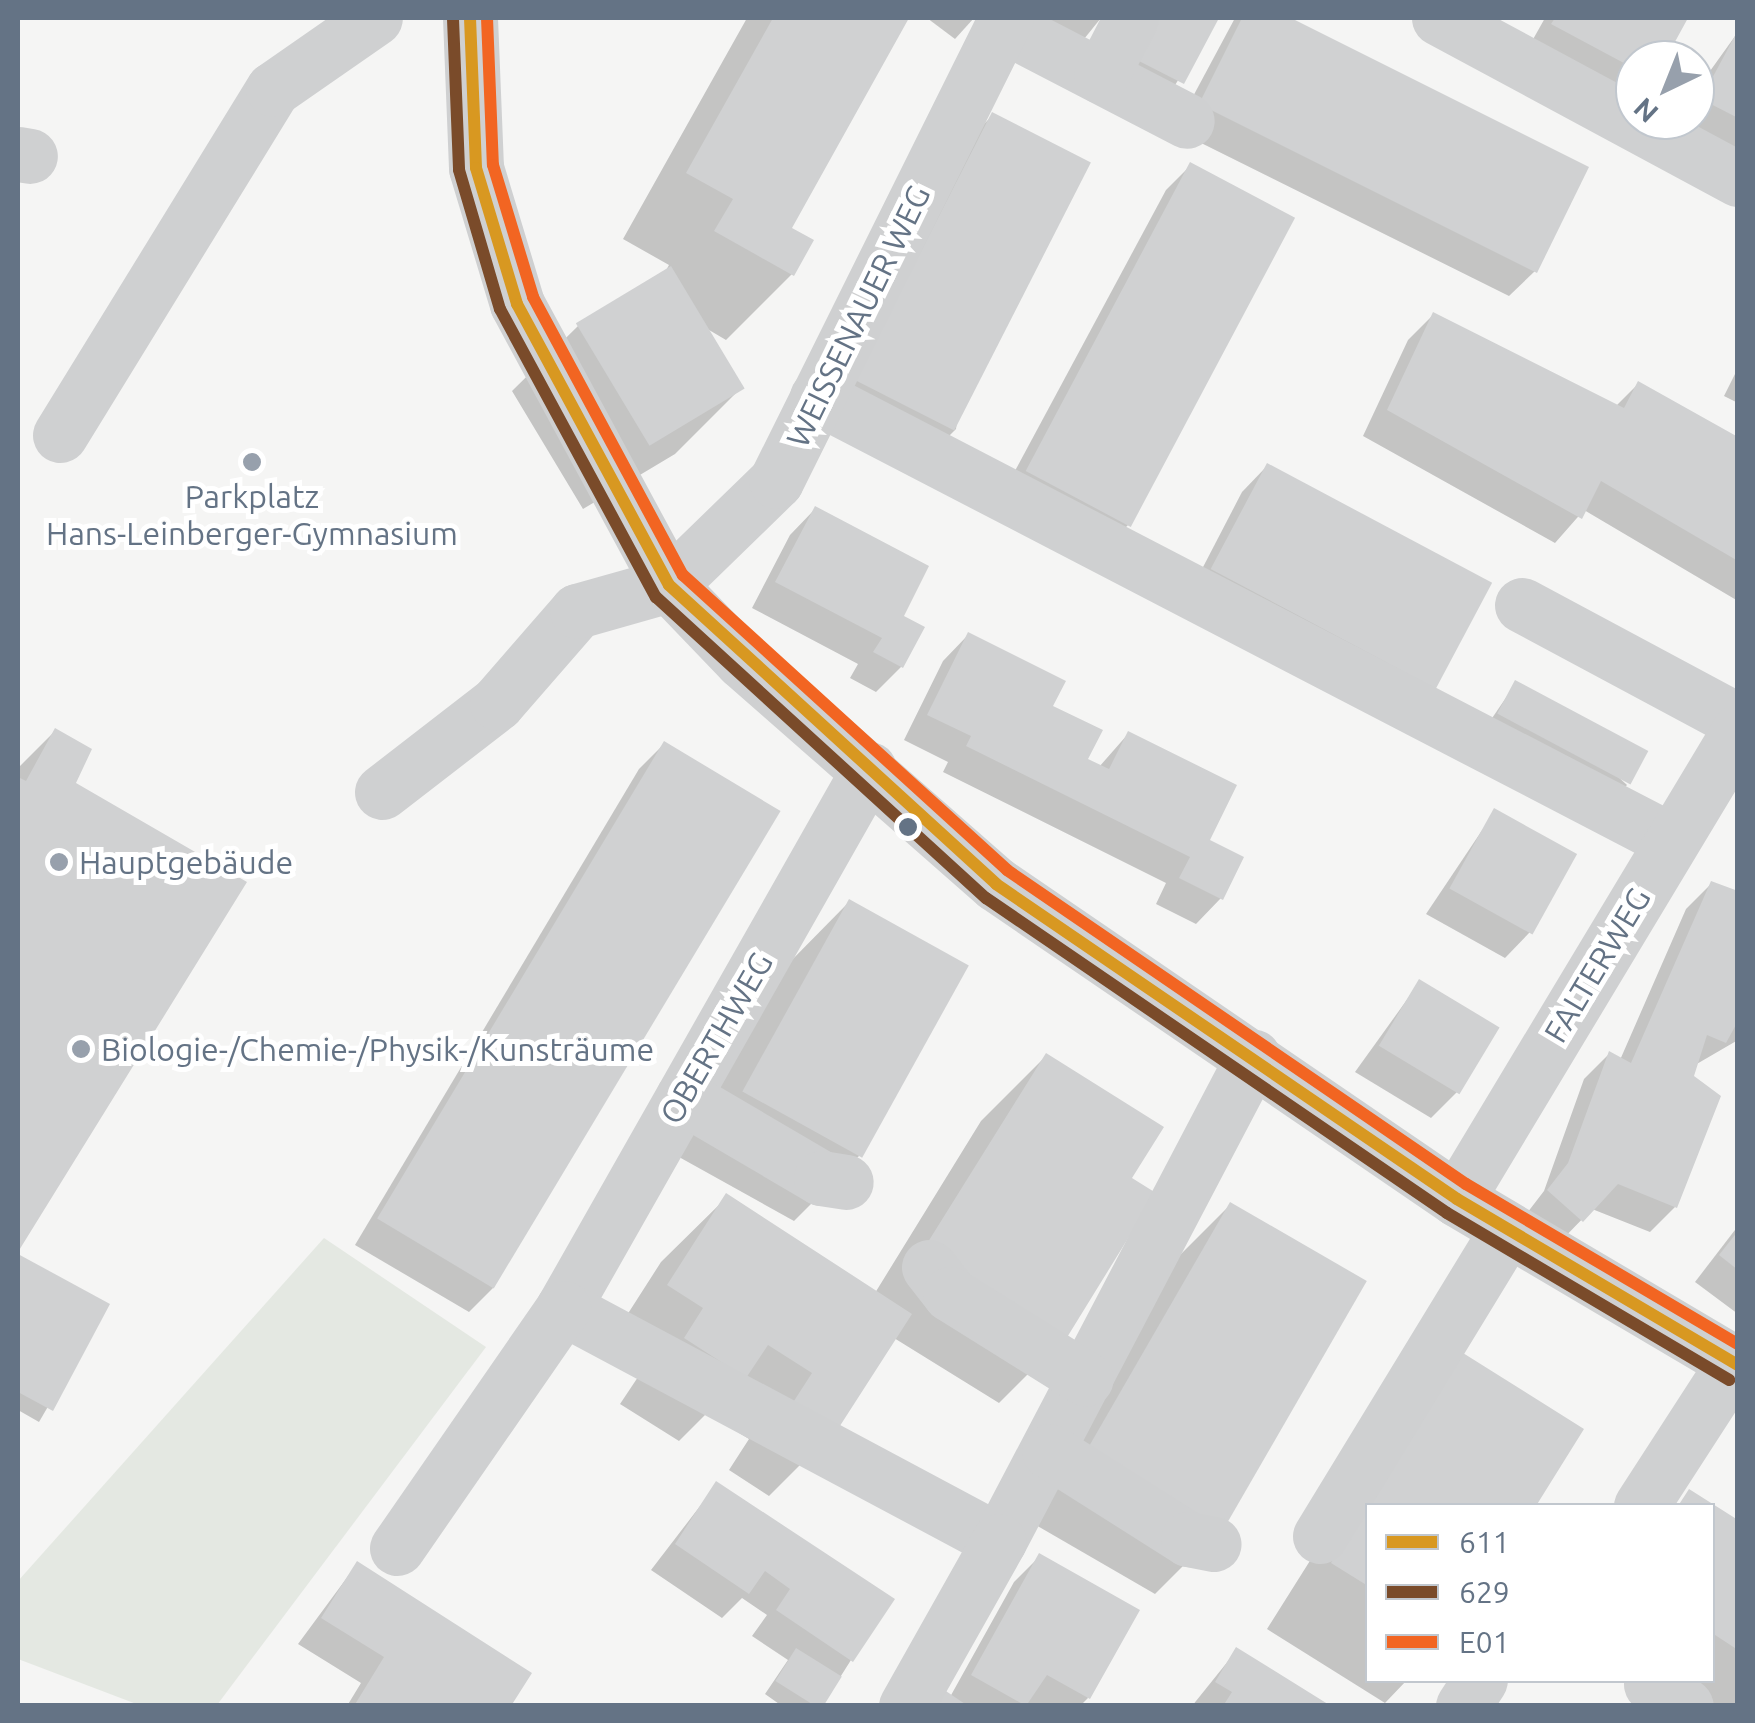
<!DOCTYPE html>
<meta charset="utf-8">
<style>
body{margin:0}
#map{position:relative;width:1755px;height:1723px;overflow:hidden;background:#f5f5f4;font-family:Ubuntu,sans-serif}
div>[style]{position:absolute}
.green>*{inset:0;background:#e4e8e2}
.shadow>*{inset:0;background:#0003}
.building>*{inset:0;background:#d0d1d2;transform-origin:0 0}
.minor>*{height:55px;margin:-27.5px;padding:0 27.5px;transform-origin:27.5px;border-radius:27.5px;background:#cfd0d1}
.bus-1>*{height:12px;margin:-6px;padding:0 6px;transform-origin:6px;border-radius:6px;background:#d89821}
.bus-2>*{height:12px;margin:-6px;padding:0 6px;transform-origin:6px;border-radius:6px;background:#7a4b2a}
.bus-3>*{height:12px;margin:-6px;padding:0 6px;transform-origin:6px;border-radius:6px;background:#f26522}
.dots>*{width:28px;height:28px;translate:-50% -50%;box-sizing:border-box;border:5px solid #fff;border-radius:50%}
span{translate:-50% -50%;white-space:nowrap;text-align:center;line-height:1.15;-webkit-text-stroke:10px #fff;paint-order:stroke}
.street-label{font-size:32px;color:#647385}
.poi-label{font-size:32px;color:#647385}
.left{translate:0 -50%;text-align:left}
.frame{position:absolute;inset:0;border:20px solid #647385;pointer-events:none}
.legend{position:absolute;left:1365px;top:1503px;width:350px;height:180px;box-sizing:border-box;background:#fff;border:2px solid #c1c7ce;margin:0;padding:12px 18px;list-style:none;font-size:30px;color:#647385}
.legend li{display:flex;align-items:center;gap:20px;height:50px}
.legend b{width:50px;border:2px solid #c1c7ce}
.north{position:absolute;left:1615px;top:40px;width:100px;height:100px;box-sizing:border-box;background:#fff;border:2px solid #c1c7ce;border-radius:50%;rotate:223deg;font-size:28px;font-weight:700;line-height:40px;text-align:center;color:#647385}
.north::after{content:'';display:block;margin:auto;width:35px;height:45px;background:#97a0ac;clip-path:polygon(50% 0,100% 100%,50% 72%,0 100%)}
</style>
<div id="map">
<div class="green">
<i style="clip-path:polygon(324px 1238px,486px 1347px,217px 1705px,139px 1705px,18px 1659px,18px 1581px)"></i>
</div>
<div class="shadow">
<i style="clip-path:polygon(747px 18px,906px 18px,788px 229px,792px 274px,726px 340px,704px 327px,741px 388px,675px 454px,583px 509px,512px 391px,578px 326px,664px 274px,669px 265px,623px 239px)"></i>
<i style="clip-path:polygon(927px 18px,974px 18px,955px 39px)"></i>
<i style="clip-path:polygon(1044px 18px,1101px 18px,1084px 39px)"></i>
<i style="clip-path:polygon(1153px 18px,1216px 18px,1169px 95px,1125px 71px)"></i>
<i style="clip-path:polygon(1235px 18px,1286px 18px,1586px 168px,1535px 271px,1509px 296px,1175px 130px)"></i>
<i style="clip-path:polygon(1545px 18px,1685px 18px,1662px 60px,1635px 60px,1635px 95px,1527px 50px)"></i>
<i style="clip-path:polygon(1738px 32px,1738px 156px,1680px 120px,1695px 120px,1695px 92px)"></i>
<i style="clip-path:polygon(993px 115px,956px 429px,930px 455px,835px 407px,967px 141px)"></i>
<i style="clip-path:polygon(1191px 165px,1128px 525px,1103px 551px,1001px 497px,1166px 190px)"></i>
<i style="clip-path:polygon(1433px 315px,1616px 406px,1638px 384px,1738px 440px,1738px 601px,1584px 510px,1555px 543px,1363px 436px,1408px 340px)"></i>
<i style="clip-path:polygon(1738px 368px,1738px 403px,1724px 396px)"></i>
<i style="clip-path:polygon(1267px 466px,1437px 685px,1411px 711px,1188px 596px,1242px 492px)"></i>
<i style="clip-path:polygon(815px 509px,900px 618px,901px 667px,876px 692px,850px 678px,858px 664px,752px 608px,790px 535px)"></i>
<i style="clip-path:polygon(968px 635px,1050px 707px,1085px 760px,1099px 767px,1128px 734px,1207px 841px,1221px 898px,1196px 924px,1156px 904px,1166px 883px,943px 772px,948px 762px,904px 740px,943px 661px)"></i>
<i style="clip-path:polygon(1516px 683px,1627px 785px,1615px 798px,1486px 727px)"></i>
<i style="clip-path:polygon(55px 731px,73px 784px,244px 883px,18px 1248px,18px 768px)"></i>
<i style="clip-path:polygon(664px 744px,494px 1287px,469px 1312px,355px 1245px,639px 769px)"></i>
<i style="clip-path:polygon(1495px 811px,1530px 932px,1505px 958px,1426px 914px)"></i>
<i style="clip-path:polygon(1711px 884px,1738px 894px,1738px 1040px,1695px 1065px,1675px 1207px,1650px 1232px,1592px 1209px,1556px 1246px,1524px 1217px,1544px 1191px,1584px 1079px,1609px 1054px,1620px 1060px,1686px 909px)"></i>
<i style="clip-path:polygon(849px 902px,859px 1156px,794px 1221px,679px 1157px,784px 968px)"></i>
<i style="clip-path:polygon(1419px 983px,1457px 1092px,1431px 1118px,1355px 1072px)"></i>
<i style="clip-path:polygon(1046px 1056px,1129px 1178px,1064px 1338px,999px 1403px,894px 1338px,834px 1431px,769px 1496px,729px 1470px,749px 1439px,707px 1413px,679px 1441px,620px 1404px,640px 1374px,604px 1351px,661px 1262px,727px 1197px,875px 1293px,981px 1121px)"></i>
<i style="clip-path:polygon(1230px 1205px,1220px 1529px,1155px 1594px,1022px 1517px,1165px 1270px)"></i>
<i style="clip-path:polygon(1738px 1226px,1738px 1314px,1695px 1282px)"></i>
<i style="clip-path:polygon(18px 1257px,107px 1305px,39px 1422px,18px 1410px)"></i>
<i style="clip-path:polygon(1398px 1421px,1368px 1506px,1368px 1680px,1407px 1680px,1385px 1703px,1267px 1629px)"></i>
<i style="clip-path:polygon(717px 1484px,851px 1660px,822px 1706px,782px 1706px,765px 1694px,788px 1660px,752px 1636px,767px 1615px,742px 1598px,722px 1618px,651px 1570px)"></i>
<i style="clip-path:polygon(1712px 1507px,1738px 1523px,1738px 1706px,1659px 1706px,1622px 1680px,1712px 1680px)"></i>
<i style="clip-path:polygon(1040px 1556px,1088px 1698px,1080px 1706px,920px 1706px,950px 1697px,1014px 1582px)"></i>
<i style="clip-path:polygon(357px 1564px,508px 1706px,347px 1706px,361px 1683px,298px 1644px)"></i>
<i style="clip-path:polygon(1237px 1650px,1326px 1706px,1192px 1706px)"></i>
</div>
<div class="building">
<i style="clip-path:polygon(773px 18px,909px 18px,792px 228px,814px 240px,794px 276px,714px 231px,733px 199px,686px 173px)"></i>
<i style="clip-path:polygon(1157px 18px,1219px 18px,1184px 84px,1135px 59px)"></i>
<i style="clip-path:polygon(1242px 18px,1291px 18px,1589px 167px,1537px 273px,1199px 104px)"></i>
<i style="clip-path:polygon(1555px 18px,1688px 18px,1665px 60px,1635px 60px,1635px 69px,1551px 24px)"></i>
<i style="clip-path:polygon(1738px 30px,1738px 118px,1701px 99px)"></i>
<i style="left:992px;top:112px;width:111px;height:301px;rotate:27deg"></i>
<i style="left:1190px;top:162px;width:119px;height:350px;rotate:28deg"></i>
<i style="left:671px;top:266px;width:143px;height:111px;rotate:59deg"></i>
<i style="clip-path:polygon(1433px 312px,1624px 408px,1638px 381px,1738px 437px,1738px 561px,1601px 481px,1582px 519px,1387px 410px)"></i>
<i style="left:1267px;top:463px;width:255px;height:120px;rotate:28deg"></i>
<i style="clip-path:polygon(815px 506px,929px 566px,904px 616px,925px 627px,903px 668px,873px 652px,882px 638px,775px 582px)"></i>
<i style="clip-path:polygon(968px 632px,1066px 681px,1053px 706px,1103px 730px,1088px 759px,1109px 769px,1128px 731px,1237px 785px,1210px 840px,1244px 857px,1223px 900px,1179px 878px,1190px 857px,966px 746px,971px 736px,927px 715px)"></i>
<i style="left:1515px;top:680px;width:151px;height:38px;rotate:28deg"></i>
<i style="clip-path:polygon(55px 728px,92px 749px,76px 783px,247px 882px,18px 1252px,18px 777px,26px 781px)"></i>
<i style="left:664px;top:741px;width:136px;height:557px;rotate:31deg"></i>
<i style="left:1494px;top:808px;width:95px;height:92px;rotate:29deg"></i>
<i style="clip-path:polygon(1711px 881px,1738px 891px,1738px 1021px,1726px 1043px,1707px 1035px,1694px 1076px,1721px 1096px,1677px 1208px,1618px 1184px,1583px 1222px,1547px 1190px,1568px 1163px,1609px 1051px,1631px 1063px)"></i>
<i style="left:849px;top:899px;width:137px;height:220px;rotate:29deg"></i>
<i style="left:1419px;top:979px;width:94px;height:78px;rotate:31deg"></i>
<i style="clip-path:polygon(1046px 1053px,1164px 1127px,1132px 1178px,1156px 1193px,1066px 1339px,923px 1250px)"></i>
<i style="clip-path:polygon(726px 1193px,912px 1314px,836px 1432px,792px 1404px,812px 1373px,768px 1345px,746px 1378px,684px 1338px,703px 1308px,667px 1285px)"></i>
<i style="left:1230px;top:1202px;width:158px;height:288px;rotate:30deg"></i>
<i style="clip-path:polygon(1738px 1231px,1738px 1270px,1719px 1255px)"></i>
<i style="clip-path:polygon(18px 1254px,110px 1304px,53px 1411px,18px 1392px)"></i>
<i style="clip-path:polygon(1463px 1353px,1584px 1429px,1536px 1506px,1368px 1506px,1368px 1586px,1331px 1563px)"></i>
<i style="clip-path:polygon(716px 1481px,895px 1599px,853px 1662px,776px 1610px,790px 1589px,765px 1571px,749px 1594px,675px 1544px)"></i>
<i style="clip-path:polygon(1689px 1489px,1738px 1520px,1738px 1650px,1712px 1633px,1712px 1506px,1678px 1506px)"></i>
<i style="clip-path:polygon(1039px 1553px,1140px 1610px,1090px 1699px,1047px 1675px,1026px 1706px,971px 1675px)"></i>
<i style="clip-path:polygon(357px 1561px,532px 1673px,511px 1706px,354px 1706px,384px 1657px,321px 1618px)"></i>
<i style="clip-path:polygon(1236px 1647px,1331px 1706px,1223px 1706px,1232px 1692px,1215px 1682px)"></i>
<i style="left:796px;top:1648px;width:54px;height:39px;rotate:32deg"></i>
<i style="clip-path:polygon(937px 1685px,968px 1706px,924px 1706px)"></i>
</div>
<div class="minor">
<i style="left:470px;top:18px;width:150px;rotate:87.7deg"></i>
<i style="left:476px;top:168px;width:142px;rotate:73.2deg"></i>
<i style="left:517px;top:304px;width:319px;rotate:61.6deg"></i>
<i style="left:669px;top:585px;width:105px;rotate:46.2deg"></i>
<i style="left:742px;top:661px;width:338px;rotate:41.3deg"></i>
<i style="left:996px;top:884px;width:558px;rotate:34.34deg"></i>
<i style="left:1457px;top:1199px;width:326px;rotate:30.6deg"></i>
<i style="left:1439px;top:18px;width:340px;rotate:28.3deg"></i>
<i style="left:1002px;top:25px;width:208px;rotate:27.4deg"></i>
<i style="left:1101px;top:76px;width:65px;rotate:-62.7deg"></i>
<i style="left:18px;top:154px;width:12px;rotate:9deg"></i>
<i style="left:817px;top:397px;width:963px;rotate:27.44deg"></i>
<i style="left:60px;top:435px;width:406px;rotate:-58.4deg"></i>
<i style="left:273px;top:89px;width:124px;rotate:-34.8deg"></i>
<i style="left:1522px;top:605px;width:245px;rotate:28.2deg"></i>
<i style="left:869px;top:769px;width:620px;rotate:119.58deg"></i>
<i style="left:563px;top:1308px;width:494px;rotate:28.1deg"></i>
<i style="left:999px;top:1541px;width:547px;rotate:-62.31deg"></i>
<i style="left:382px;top:792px;width:145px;rotate:-37.7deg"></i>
<i style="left:497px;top:703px;width:122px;rotate:-49deg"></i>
<i style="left:577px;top:611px;width:96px;rotate:-15.8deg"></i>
<i style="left:669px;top:585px;width:149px;rotate:-44.2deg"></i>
<i style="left:776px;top:481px;width:517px;rotate:-63.58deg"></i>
<i style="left:683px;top:1097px;width:160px;rotate:30.4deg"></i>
<i style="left:821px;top:1178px;width:25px;rotate:9deg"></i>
<i style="left:1457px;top:1199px;width:545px;rotate:-58.96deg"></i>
<i style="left:929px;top:1267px;width:34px;rotate:52deg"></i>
<i style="left:950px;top:1294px;width:160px;rotate:32deg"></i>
<i style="left:1049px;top:1451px;width:165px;rotate:32.3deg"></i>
<i style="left:1188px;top:1539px;width:26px;rotate:11deg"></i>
<i style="left:1641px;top:1506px;width:171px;rotate:-57.1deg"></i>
<i style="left:1320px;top:1536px;width:357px;rotate:-58.6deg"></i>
<i style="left:397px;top:1548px;width:292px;rotate:-55.3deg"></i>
<i style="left:1651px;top:1684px;width:41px;rotate:32.2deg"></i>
<i style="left:906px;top:1706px;width:189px;rotate:-60.6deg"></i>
<i style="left:1463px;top:1706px;width:31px;rotate:-57deg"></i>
</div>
<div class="bus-1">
<i style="left:470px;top:18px;width:150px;rotate:87.7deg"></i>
<i style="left:476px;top:168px;width:142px;rotate:73.2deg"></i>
<i style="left:517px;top:304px;width:319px;rotate:61.6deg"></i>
<i style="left:669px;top:585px;width:443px;rotate:42.4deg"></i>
<i style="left:996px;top:884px;width:558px;rotate:34.34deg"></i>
<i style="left:1457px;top:1199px;width:326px;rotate:30.6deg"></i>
</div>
<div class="bus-2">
<i style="left:453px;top:19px;width:151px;rotate:87.7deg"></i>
<i style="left:459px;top:170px;width:145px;rotate:73.6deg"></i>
<i style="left:500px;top:309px;width:328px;rotate:61.6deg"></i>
<i style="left:656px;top:597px;width:447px;rotate:42.4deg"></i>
<i style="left:986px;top:898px;width:558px;rotate:34.34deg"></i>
<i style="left:1447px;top:1213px;width:328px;rotate:30.6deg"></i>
</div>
<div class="bus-3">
<i style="left:487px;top:18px;width:147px;rotate:87.7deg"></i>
<i style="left:493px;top:165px;width:138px;rotate:73.1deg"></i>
<i style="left:533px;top:297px;width:316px;rotate:61.7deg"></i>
<i style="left:683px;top:575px;width:438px;rotate:42.3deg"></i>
<i style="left:1007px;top:870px;width:556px;rotate:34.38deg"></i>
<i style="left:1466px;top:1184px;width:316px;rotate:30.5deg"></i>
</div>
<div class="dots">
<i style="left:252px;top:462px;background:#97a0ac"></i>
<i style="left:908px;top:827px;background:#647385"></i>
<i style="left:59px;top:862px;background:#97a0ac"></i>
<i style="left:81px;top:1049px;background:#97a0ac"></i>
</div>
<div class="street-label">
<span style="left:858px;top:316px;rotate:-64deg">WEISSENAUER WEG</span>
<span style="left:1597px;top:965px;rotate:-59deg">FALTERWEG</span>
<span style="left:716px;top:1038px;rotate:-60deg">OBERTHWEG</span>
</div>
<div class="poi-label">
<span style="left:252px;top:515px">Parkplatz<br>Hans-Leinberger-Gymnasium</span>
<span class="left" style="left:79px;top:862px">Hauptgebäude</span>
<span class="left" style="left:101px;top:1049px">Biologie-/Chemie-/Physik-/Kunsträume</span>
</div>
<div class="frame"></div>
<ul class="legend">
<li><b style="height:12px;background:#d89821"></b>611</li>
<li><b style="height:12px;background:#7a4b2a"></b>629</li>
<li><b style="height:12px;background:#f26522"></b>E01</li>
</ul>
<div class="north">N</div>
</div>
